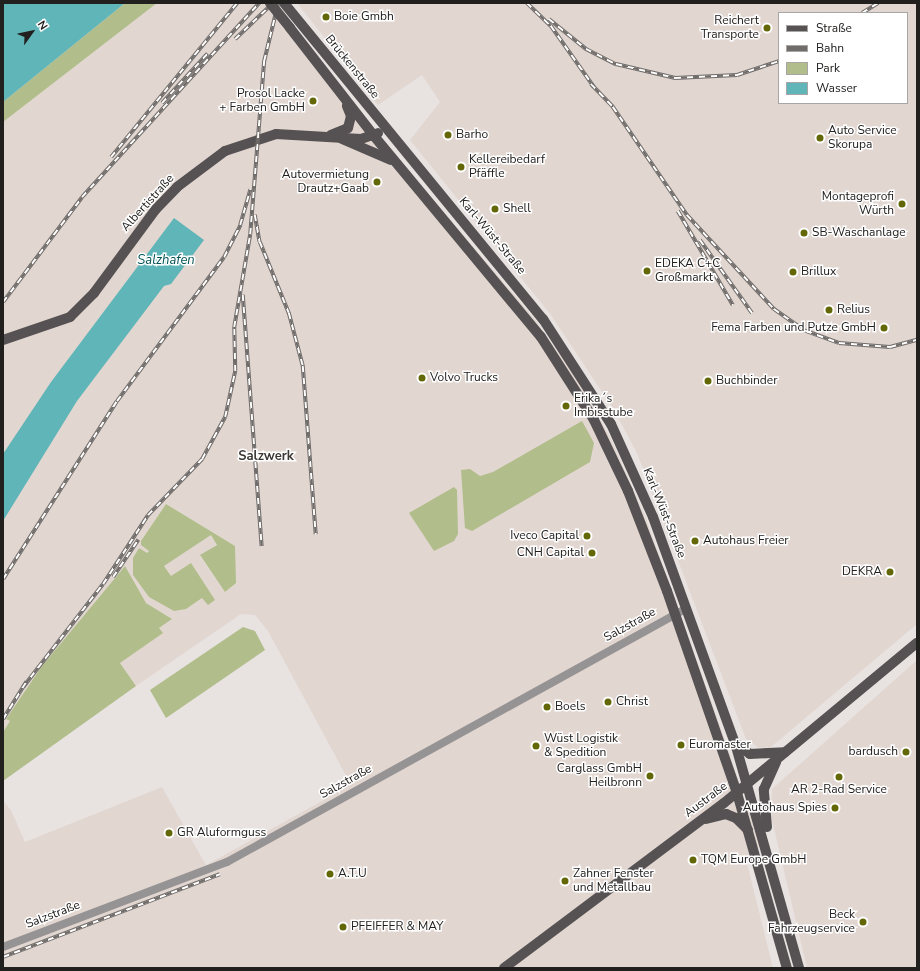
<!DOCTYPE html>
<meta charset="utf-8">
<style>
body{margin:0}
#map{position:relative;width:920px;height:971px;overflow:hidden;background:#e8e3e1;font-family:"Nunito Sans",sans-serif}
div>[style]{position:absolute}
.built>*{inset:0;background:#e2d6d0}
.green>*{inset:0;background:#b1bd8a}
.water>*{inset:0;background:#60b5b9}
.minor>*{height:8px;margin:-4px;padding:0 4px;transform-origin:4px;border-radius:4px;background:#969394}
.major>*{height:10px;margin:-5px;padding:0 5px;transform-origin:5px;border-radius:5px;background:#565253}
.rail>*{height:3.5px;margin-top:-1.75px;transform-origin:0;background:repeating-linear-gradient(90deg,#fff 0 6px,#6f6c6a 0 12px);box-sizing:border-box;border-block:1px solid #6f6c6a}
.major-bridge>*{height:10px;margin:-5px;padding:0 5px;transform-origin:5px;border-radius:5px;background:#565253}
.dots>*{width:11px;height:11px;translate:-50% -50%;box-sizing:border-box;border:2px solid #fff;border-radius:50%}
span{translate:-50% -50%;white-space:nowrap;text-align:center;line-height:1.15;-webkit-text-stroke:3px #fff;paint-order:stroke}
.poi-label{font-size:12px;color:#22201f}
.left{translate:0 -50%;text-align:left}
.right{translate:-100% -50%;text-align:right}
.street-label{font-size:12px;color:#22201f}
.water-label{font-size:13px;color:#045457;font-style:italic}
.neighbourhood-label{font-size:13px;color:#3b3735;font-weight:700}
.frame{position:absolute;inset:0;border:4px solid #22201f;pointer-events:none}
.legend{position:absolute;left:778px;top:12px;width:130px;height:92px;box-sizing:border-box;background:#fff;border:1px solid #a7a6a5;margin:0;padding:5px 7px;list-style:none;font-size:12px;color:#22201f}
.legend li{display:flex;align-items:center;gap:8px;height:20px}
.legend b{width:20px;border:1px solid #a7a6a5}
.north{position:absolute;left:12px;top:12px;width:40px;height:40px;-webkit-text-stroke:3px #fff;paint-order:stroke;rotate:57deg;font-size:11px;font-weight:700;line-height:16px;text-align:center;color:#22201f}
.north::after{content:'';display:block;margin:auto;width:14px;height:18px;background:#22201f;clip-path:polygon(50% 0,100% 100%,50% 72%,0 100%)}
</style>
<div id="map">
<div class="built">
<i style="clip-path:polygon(evenodd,157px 3px,265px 3px,534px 318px,579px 383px,611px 439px,645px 516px,726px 743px,760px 846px,746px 859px,773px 968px,3px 968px,3px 801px,11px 810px,25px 842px,162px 787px,206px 865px,351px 785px,268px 631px,255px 615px,241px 614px,136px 686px,120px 663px,162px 633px,159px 628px,172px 619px,146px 603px,125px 566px,42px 666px,6px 719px,10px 721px,3px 732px,3px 122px,157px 3px,166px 504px,235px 546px,231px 587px,225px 592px,200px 556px,217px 544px,211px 535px,164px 566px,171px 576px,215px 600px,203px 597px,186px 609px,133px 575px,133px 558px,139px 548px,147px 554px,149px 550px,141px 545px,142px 541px,166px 504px)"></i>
<i style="clip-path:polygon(evenodd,297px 3px,917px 3px,917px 624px,771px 747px,759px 748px,746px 739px,637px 453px,614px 410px,551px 315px,410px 140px,440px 102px,422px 75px,378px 105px,297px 3px,779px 13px,907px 13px,907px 103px,779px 103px,779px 13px)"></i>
<i style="clip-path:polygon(917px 660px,917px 968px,807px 968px,771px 816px,772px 789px)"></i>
</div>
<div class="green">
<i style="clip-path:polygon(125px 3px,157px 3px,3px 122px,3px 102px)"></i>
<i style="clip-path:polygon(582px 421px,594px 443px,590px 462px,472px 531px,465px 528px,461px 470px,470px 469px,480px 476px,493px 472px)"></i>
<i style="clip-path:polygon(454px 487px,457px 490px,458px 534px,454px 541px,434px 551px,409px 513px)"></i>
<i style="clip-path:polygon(166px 504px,235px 546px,236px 583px,225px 592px,200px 555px,217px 545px,211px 535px,164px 566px,171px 576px,191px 563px,215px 600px,208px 605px,202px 598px,186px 609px,174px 611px,149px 597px,133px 575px,133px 558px,139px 548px,147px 553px,149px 551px,141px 545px,141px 541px)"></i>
<i style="clip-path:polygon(125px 566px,146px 603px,172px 619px,159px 628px,163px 633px,120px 663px,136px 686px,3px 781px,3px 732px,10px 721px,6px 719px,42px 666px)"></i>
<i style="clip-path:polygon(243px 627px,255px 631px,265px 650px,166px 718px,150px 690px)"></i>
</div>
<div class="water">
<i style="clip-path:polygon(3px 3px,125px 3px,3px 102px)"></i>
<i style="clip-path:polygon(174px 218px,204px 240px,171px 284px,164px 286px,77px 401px,3px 521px,3px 454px,51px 382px)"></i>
</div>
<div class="minor">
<i style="left:3px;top:947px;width:240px;rotate:-20.8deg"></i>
<i style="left:227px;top:862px;width:525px;rotate:-28.91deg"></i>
</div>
<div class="major">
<i style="left:284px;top:3px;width:409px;rotate:50.7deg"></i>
<i style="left:543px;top:319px;width:125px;rotate:57.1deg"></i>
<i style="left:611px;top:424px;width:102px;rotate:65.7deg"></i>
<i style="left:653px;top:517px;width:240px;rotate:70.1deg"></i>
<i style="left:735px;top:743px;width:234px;rotate:74.1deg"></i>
<i style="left:290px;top:28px;width:137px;rotate:52.1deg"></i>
<i style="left:374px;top:136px;width:261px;rotate:50.3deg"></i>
<i style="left:541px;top:337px;width:98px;rotate:57.4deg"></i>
<i style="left:594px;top:420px;width:79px;rotate:64.4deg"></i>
<i style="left:628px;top:491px;width:107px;rotate:68.7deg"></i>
<i style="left:667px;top:591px;width:214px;rotate:70.9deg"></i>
<i style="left:737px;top:793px;width:182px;rotate:74.1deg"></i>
<i style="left:331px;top:135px;width:18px;rotate:-22deg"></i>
<i style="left:348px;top:128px;width:12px;rotate:-76deg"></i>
<i style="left:351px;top:116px;width:11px;rotate:-112deg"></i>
<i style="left:342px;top:139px;width:53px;rotate:23.2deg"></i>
<i style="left:3px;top:340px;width:71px;rotate:-18.9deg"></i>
<i style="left:70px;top:317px;width:34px;rotate:-45deg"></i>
<i style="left:94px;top:293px;width:104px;rotate:-53.6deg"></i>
<i style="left:156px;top:209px;width:30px;rotate:-46deg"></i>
<i style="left:177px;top:187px;width:60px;rotate:-36.9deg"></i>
<i style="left:225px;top:151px;width:54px;rotate:-18.4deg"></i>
<i style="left:276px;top:134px;width:85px;rotate:3.4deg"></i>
<i style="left:361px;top:139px;width:18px;rotate:-19deg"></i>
<i style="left:737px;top:744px;width:16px;rotate:38deg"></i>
<i style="left:750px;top:754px;width:35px;rotate:-3deg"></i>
<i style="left:706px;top:819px;width:21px;rotate:-14deg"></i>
<i style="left:726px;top:814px;width:11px;rotate:22deg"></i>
<i style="left:736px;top:818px;width:17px;rotate:45deg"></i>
<i style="left:767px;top:827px;width:38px;rotate:-95deg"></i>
<i style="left:764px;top:789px;width:30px;rotate:-66deg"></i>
<i style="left:504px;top:968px;width:275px;rotate:-36.9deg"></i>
<i style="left:724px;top:803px;width:251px;rotate:-39.7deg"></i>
</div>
<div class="rail">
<i style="left:527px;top:3px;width:33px;rotate:44deg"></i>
<i style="left:551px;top:26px;width:75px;rotate:54.8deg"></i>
<i style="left:862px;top:13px;width:19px;rotate:-32deg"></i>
<i style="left:549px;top:19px;width:48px;rotate:39deg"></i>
<i style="left:586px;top:49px;width:34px;rotate:27deg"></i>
<i style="left:616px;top:64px;width:61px;rotate:13.3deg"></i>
<i style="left:675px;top:78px;width:62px;rotate:-2.8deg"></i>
<i style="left:737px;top:75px;width:44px;rotate:-18.4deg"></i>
<i style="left:235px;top:39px;width:52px;rotate:-43.5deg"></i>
<i style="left:591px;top:84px;width:32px;rotate:46deg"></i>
<i style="left:613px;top:107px;width:131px;rotate:55.6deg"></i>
<i style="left:687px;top:215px;width:128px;rotate:47.2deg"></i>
<i style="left:774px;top:309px;width:39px;rotate:35deg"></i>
<i style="left:806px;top:331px;width:35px;rotate:20deg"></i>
<i style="left:839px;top:343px;width:51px;rotate:4.5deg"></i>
<i style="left:890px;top:347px;width:28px;rotate:-15deg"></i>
<i style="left:162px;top:103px;width:67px;rotate:-47.4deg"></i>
<i style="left:111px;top:157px;width:199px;rotate:-50.7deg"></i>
<i style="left:678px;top:211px;width:109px;rotate:59.7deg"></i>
<i style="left:255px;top:215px;width:27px;rotate:80deg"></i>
<i style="left:260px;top:242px;width:77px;rotate:67.8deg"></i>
<i style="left:289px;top:313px;width:55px;rotate:75.2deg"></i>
<i style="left:303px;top:366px;width:169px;rotate:85.6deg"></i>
<i style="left:700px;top:240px;width:90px;rotate:54.5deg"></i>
<i style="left:243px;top:295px;width:252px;rotate:85.7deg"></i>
<i style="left:3px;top:302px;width:131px;rotate:-53deg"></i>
<i style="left:82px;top:197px;width:263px;rotate:-47.6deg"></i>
<i style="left:113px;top:577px;width:45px;rotate:-56deg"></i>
<i style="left:3px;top:579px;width:211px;rotate:-57.4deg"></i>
<i style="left:117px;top:401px;width:179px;rotate:-53.4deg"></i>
<i style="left:224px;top:257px;width:36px;rotate:-63deg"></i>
<i style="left:240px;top:225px;width:37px;rotate:-74deg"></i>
<i style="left:23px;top:687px;width:130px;rotate:-52.2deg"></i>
<i style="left:103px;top:584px;width:82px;rotate:-56.9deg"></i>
<i style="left:148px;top:515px;width:78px;rotate:-46deg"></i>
<i style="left:202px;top:459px;width:48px;rotate:-61.3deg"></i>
<i style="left:225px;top:417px;width:47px;rotate:-77.7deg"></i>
<i style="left:235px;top:371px;width:44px;rotate:-91.3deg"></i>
<i style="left:234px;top:327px;width:94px;rotate:-80.2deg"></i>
<i style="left:250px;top:234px;width:174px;rotate:-85.4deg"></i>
<i style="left:264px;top:61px;width:60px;rotate:-76.4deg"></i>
<i style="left:3px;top:719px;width:44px;rotate:-58.1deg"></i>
<i style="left:3px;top:957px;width:232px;rotate:-20.9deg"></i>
</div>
<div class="major-bridge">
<i style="left:270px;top:3px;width:32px;rotate:51deg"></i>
</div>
<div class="dots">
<i style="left:326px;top:17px;background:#646705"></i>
<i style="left:767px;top:28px;background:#646705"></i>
<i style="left:313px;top:101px;background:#646705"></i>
<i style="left:448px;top:135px;background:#646705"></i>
<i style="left:820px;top:138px;background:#646705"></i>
<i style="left:461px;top:167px;background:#646705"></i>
<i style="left:377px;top:182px;background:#646705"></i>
<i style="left:902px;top:204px;background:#646705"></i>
<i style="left:495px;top:209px;background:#646705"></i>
<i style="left:804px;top:233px;background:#646705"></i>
<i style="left:647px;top:271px;background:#646705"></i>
<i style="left:793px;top:272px;background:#646705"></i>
<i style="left:829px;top:310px;background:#646705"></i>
<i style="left:884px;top:328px;background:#646705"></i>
<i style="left:422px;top:378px;background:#646705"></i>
<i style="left:708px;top:381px;background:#646705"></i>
<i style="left:566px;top:406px;background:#646705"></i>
<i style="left:587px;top:536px;background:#646705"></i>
<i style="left:695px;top:541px;background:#646705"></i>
<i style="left:592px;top:553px;background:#646705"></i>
<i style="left:890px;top:572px;background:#646705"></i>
<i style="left:608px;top:702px;background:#646705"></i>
<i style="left:547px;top:707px;background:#646705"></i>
<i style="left:681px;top:745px;background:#646705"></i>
<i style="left:536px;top:746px;background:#646705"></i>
<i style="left:906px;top:752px;background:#646705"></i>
<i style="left:650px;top:776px;background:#646705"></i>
<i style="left:839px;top:777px;background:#646705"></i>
<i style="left:835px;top:808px;background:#646705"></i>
<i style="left:169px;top:833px;background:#646705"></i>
<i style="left:693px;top:860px;background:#646705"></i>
<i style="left:330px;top:874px;background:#646705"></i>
<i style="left:565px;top:881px;background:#646705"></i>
<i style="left:863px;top:922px;background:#646705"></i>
<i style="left:343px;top:927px;background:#646705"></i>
</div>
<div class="poi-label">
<span class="left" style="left:334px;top:17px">Boie Gmbh</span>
<span class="right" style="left:759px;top:28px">Reichert<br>Transporte</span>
<span class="right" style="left:305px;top:101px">Prosol Lacke<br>+ Farben GmbH</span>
<span class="left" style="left:828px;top:138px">Auto Service<br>Skorupa</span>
<span class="left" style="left:456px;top:135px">Barho</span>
<span class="left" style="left:469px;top:167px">Kellereibedarf<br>Pfäffle</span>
<span class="right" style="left:369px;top:182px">Autovermietung<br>Drautz+Gaab</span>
<span class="right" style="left:894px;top:204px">Montageprofi<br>Würth</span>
<span class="left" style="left:503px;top:209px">Shell</span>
<span class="left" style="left:812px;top:233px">SB-Waschanlage</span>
<span class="left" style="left:655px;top:271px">EDEKA C+C<br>Großmarkt</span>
<span class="left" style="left:801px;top:272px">Brillux</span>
<span class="left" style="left:837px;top:310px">Relius</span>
<span class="right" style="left:876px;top:328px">Fema Farben und Putze GmbH</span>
<span class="left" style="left:430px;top:378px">Volvo Trucks</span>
<span class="left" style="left:716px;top:381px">Buchbinder</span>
<span class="left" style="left:574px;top:406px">Erika´s<br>Imbisstube</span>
<span class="right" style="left:579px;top:536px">Iveco Capital</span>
<span class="left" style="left:703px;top:541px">Autohaus Freier</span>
<span class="right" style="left:584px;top:553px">CNH Capital</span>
<span class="right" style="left:882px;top:572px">DEKRA</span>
<span class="left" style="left:616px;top:702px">Christ</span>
<span class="left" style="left:555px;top:707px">Boels</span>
<span class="left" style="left:544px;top:746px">Wüst Logistik<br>&amp; Spedition</span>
<span class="left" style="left:689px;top:745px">Euromaster</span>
<span class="right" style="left:898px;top:752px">bardusch</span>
<span class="right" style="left:642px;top:776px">Carglass GmbH<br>Heilbronn</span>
<span style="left:839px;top:790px">AR 2-Rad Service</span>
<span class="right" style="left:827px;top:808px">Autohaus Spies</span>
<span class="left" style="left:177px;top:833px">GR Aluformguss</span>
<span class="left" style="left:701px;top:860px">TQM Europe GmbH</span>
<span class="left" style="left:338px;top:874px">A.T.U</span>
<span class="left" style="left:573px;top:881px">Zahner Fenster<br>und Metallbau</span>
<span class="right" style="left:855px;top:922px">Beck<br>Fahrzeugservice</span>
<span class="left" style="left:351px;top:927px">PFEIFFER &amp; MAY</span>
</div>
<div class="street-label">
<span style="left:352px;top:67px;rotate:51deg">Brückenstraße</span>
<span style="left:148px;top:203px;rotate:-48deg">Albertistraße</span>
<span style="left:492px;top:236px;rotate:50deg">Karl-Wüst-Straße</span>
<span style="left:664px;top:513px;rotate:68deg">Karl-Wüst-Straße</span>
<span style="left:630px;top:625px;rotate:-29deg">Salzstraße</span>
<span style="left:346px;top:782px;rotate:-29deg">Salzstraße</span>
<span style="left:706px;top:800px;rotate:-37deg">Austraße</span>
<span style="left:53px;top:915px;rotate:-21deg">Salzstraße</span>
</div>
<div class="water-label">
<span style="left:166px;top:260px">Salzhafen</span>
</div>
<div class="neighbourhood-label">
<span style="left:266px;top:456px">Salzwerk</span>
</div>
<div class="frame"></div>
<ul class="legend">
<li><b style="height:5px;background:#565253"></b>Straße</li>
<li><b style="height:5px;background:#6f6c6a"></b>Bahn</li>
<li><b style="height:11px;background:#b1bd8a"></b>Park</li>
<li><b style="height:11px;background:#60b5b9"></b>Wasser</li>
</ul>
<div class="north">N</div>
</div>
